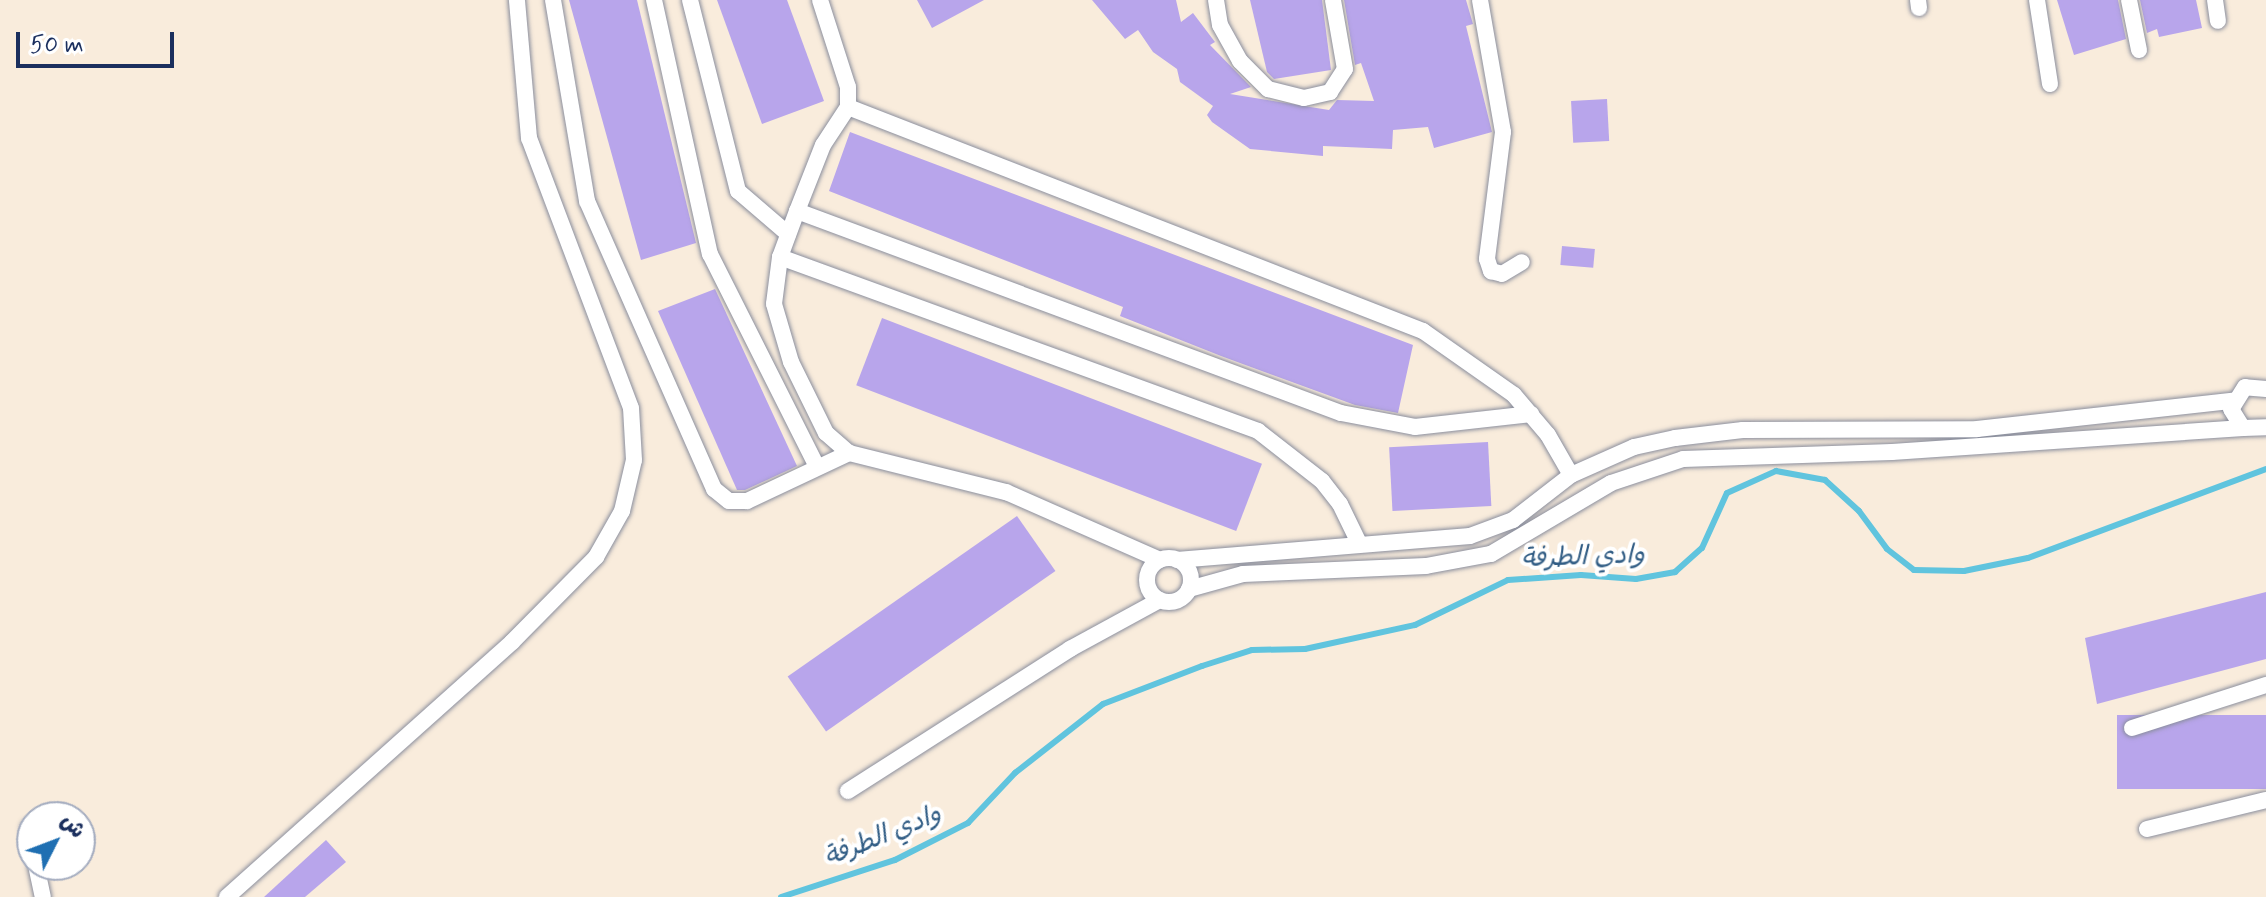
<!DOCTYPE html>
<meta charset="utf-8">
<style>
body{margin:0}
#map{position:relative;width:2266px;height:897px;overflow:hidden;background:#f9ecdc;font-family:Mynerve,"Playpen Sans Arabic",sans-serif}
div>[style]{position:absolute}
.stream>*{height:6px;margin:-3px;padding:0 3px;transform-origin:3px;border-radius:3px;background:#60c4de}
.building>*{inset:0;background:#b8a5eb;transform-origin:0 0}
.roads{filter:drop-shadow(0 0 2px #8a8e9d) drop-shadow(0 0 2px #8a8e9d)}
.minor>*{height:16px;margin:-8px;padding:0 8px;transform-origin:8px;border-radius:8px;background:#fff}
.minor>.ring{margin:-8px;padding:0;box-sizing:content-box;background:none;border:16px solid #fff;border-radius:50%}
span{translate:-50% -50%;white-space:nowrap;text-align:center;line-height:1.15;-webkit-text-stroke:8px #fff;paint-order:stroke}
.water-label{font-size:26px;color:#305c84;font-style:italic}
.north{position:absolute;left:16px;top:801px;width:80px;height:80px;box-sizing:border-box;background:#fff;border:2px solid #a4acbf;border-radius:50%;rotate:48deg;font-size:22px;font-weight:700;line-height:32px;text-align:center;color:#1b2f5e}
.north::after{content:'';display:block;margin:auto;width:28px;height:36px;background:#1f6fb2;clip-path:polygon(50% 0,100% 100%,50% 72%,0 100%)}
.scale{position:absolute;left:16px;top:32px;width:158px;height:36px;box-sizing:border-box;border:4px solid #1b2f5e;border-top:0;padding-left:10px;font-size:24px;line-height:28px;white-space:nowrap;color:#1b2f5e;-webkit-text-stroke:6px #fff;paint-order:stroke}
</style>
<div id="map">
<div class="stream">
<i style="left:781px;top:897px;width:120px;rotate:-18deg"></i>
<i style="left:895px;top:860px;width:82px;rotate:-26.9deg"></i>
<i style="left:968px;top:823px;width:69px;rotate:-46.8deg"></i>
<i style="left:1015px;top:773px;width:112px;rotate:-38.1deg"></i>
<i style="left:1103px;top:704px;width:106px;rotate:-21deg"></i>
<i style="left:1202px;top:666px;width:52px;rotate:-17.7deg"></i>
<i style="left:1252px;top:650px;width:53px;rotate:-1.1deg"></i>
<i style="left:1305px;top:649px;width:113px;rotate:-12.3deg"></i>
<i style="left:1415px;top:625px;width:103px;rotate:-25.8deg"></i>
<i style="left:1508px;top:580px;width:73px;rotate:-3.9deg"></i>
<i style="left:1581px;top:575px;width:55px;rotate:4.2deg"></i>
<i style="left:1636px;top:579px;width:40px;rotate:-10deg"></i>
<i style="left:1675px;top:572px;width:36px;rotate:-42deg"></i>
<i style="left:1702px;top:548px;width:60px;rotate:-65.6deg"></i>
<i style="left:1727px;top:493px;width:54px;rotate:-24.2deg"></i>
<i style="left:1776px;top:471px;width:50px;rotate:10.4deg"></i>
<i style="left:1825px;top:480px;width:46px;rotate:42.4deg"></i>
<i style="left:1859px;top:511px;width:47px;rotate:53.6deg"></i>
<i style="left:1887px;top:549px;width:34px;rotate:38deg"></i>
<i style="left:1914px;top:570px;width:50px;rotate:1.1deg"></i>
<i style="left:1964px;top:571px;width:65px;rotate:-11.5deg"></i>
<i style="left:2028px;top:558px;width:254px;rotate:-20.5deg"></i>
</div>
<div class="building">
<i style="clip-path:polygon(569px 0,637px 0,696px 243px,641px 260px)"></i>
<i style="clip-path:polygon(717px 0,787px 0,824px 101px,762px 124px)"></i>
<i style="clip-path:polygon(917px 0,984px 0,932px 28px)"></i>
<i style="clip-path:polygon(1092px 0,1176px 0,1181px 22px,1193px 13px,1215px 42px,1210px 45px,1251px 87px,1230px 94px,1329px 110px,1337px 100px,1374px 101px,1361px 63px,1355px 65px,1344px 0,1466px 0,1473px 24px,1466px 26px,1492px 132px,1434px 148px,1428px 127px,1393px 130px,1392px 149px,1323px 146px,1323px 156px,1250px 149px,1212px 122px,1207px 115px,1213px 106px,1180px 82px,1177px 69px,1153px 52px,1138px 30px,1125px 39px)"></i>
<i style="clip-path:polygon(1250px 0,1322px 0,1331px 70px,1274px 79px,1267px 72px)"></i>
<i style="clip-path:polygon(2057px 0,2118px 0,2126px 39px,2074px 55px)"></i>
<i style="clip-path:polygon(2140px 0,2196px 0,2202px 28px,2159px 37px,2157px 29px,2147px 33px)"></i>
<i style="left:1607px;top:99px;width:42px;height:36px;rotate:87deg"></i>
<i style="clip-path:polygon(850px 132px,1413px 345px,1398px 413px,1355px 405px,1221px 356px,1120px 316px,1123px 307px,829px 191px)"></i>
<i style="left:1562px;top:246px;width:33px;height:19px;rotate:5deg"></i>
<i style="clip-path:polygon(715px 289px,797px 466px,745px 490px,737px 490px,658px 311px)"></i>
<i style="left:882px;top:318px;width:407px;height:72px;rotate:21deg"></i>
<i style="left:1488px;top:442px;width:64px;height:99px;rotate:87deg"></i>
<i style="left:1017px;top:516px;width:67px;height:280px;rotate:55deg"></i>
<i style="clip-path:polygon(2266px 592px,2266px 659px,2097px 704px,2085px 638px)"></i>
<i style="left:2266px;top:715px;width:74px;height:149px;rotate:90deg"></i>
<i style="clip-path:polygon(326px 840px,346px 862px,305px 897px,264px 897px)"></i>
</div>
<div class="roads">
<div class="minor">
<i style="left:553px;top:0;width:204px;rotate:80.4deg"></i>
<i style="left:587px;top:201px;width:315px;rotate:66.2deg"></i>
<i style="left:714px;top:489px;width:19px;rotate:39deg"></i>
<i style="left:729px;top:501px;width:18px"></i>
<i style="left:747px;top:501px;width:113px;rotate:-25.2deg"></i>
<i style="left:654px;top:0;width:260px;rotate:77.6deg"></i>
<i style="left:710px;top:254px;width:238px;rotate:63.3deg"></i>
<i style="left:690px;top:0;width:197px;rotate:75.9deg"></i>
<i style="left:738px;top:191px;width:66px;rotate:40.7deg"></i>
<i style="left:820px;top:0;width:91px;rotate:72.2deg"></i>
<i style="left:848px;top:87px;width:20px;rotate:90deg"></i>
<i style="left:848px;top:107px;width:45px;rotate:123.3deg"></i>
<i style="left:823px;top:145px;width:71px;rotate:111.5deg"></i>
<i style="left:797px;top:211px;width:49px;rotate:110.3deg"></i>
<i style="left:780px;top:257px;width:47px;rotate:97.3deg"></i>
<i style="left:774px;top:304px;width:60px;rotate:73.7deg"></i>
<i style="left:791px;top:362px;width:79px;rotate:63.8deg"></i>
<i style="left:826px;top:433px;width:30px;rotate:41deg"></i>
<i style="left:849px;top:453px;width:162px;rotate:14deg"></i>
<i style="left:1006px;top:492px;width:168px;rotate:23.8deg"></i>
<i style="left:1216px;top:0;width:25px;rotate:81deg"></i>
<i style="left:1220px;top:25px;width:41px;rotate:60.9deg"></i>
<i style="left:1240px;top:61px;width:40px;rotate:45deg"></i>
<i style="left:1268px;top:89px;width:37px;rotate:14deg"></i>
<i style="left:1304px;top:98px;width:27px;rotate:-13deg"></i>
<i style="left:1330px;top:92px;width:27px;rotate:-57deg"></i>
<i style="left:1345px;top:69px;width:70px;rotate:-99.9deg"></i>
<i style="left:1480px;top:0;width:134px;rotate:80.1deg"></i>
<i style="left:1503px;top:132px;width:128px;rotate:97.2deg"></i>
<i style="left:1487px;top:259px;width:13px;rotate:72deg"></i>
<i style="left:1491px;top:271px;width:11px;rotate:15deg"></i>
<i style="left:1502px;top:274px;width:23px;rotate:-31deg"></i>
<i style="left:1918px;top:0;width:8px;rotate:83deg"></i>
<i style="left:2037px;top:0;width:85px;rotate:81.2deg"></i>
<i style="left:2129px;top:0;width:51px;rotate:78.7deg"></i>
<i style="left:2215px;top:0;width:21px;rotate:82deg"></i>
<i style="left:848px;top:107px;width:617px;rotate:21.28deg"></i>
<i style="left:1423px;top:331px;width:111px;rotate:35.1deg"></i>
<i style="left:1514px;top:395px;width:52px;rotate:49.6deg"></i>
<i style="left:1548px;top:435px;width:46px;rotate:60.1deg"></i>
<i style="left:797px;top:211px;width:580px;rotate:20.37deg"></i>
<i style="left:1341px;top:413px;width:75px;rotate:10.7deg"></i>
<i style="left:1415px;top:427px;width:117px;rotate:-6.4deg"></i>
<i style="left:780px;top:257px;width:509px;rotate:20deg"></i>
<i style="left:1258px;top:431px;width:81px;rotate:38deg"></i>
<i style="left:1322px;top:481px;width:29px;rotate:52deg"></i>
<i style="left:1340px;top:504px;width:43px;rotate:64deg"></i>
<i style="left:2266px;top:389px;width:21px;rotate:-175deg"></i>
<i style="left:2245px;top:387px;width:26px;rotate:122deg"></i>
<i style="left:2231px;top:409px;width:22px;rotate:58deg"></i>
<i style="left:2243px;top:428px;width:23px;rotate:-2deg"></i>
<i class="ring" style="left:1147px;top:558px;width:28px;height:28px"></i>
<i style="left:1177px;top:560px;width:294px;rotate:-4.7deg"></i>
<i style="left:1470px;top:536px;width:46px;rotate:-20.4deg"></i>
<i style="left:1513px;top:520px;width:73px;rotate:-37.8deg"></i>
<i style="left:1571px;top:475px;width:69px;rotate:-24deg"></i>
<i style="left:1634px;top:447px;width:42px;rotate:-12.4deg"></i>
<i style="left:1675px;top:438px;width:68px;rotate:-6.7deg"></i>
<i style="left:1743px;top:430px;width:234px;rotate:-0.2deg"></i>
<i style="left:1977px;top:429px;width:257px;rotate:-6.3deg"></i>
<i style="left:1189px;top:589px;width:56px;rotate:-15.5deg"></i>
<i style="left:1243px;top:574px;width:183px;rotate:-2.5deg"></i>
<i style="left:1426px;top:566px;width:66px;rotate:-10.5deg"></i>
<i style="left:1491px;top:554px;width:139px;rotate:-30.6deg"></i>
<i style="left:1611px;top:483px;width:76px;rotate:-18.4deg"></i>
<i style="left:1683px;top:459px;width:209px;rotate:-1.9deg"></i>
<i style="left:1892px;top:452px;width:352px;rotate:-3.9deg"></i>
<i style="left:2132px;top:728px;width:141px;rotate:-17.8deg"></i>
<i style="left:848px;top:791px;width:264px;rotate:-32.6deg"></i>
<i style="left:1070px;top:649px;width:102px;rotate:-28.6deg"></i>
<i style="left:29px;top:828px;width:17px;rotate:80deg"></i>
<i style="left:2147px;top:829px;width:122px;rotate:-13.7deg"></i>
<i style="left:36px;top:865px;width:33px;rotate:78deg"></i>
<i style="left:227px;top:897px;width:382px;rotate:-41.8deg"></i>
<i style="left:512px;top:642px;width:120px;rotate:-45.3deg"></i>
<i style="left:596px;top:557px;width:53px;rotate:-60.5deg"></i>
<i style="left:622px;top:511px;width:52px;rotate:-76.8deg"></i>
<i style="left:634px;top:460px;width:52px;rotate:-93.3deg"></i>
<i style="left:631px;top:408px;width:289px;rotate:-110.7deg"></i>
<i style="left:529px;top:138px;width:139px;rotate:-95deg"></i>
</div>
</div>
<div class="water-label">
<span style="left:1583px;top:558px;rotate:-2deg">وادي الطرفة</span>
<span style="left:883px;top:837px;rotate:-22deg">وادي الطرفة</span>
</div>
<div class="north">ش</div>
<div class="scale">50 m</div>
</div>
